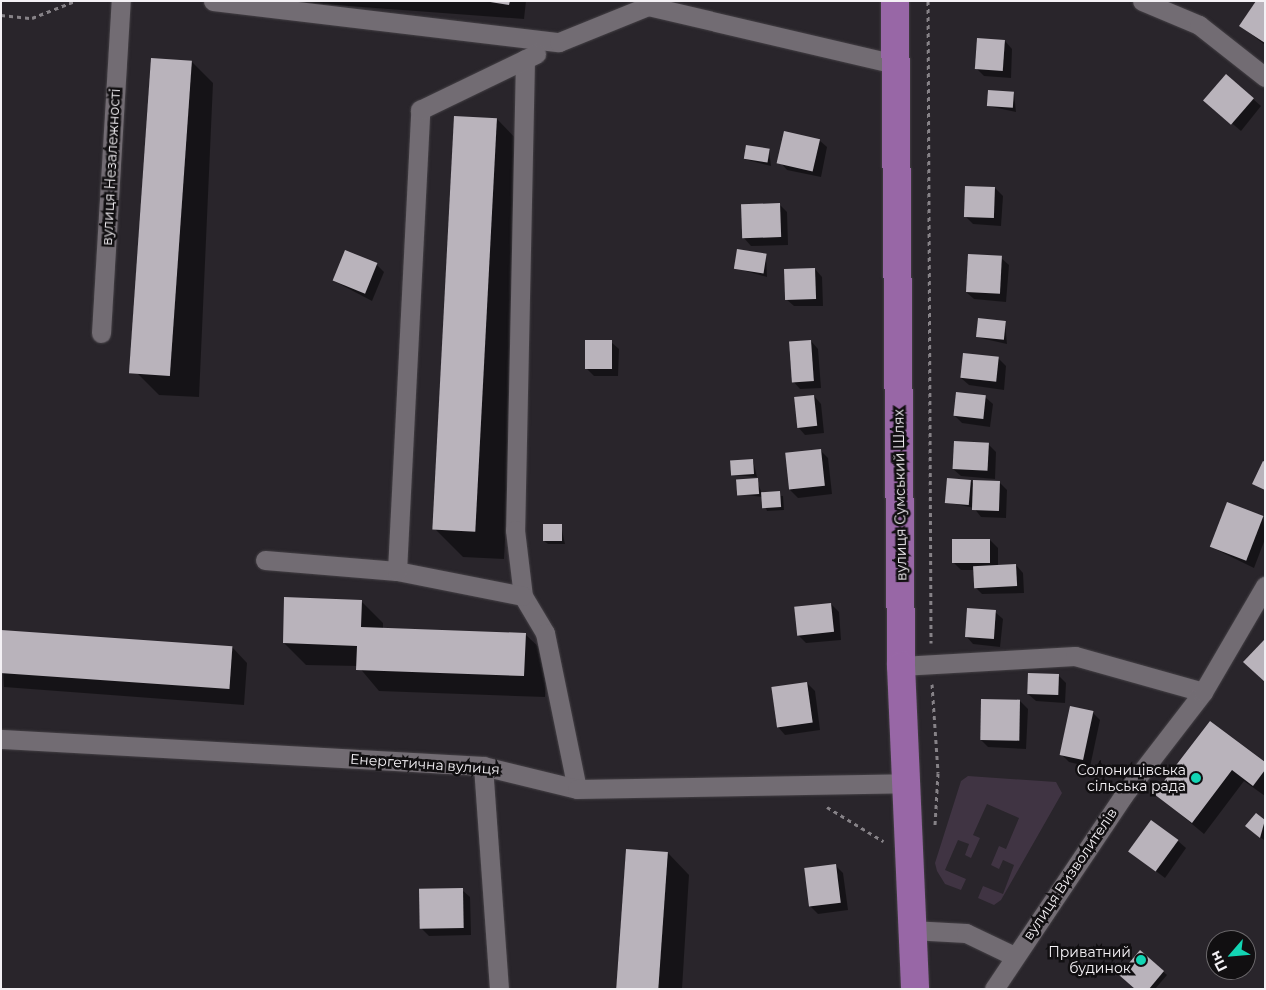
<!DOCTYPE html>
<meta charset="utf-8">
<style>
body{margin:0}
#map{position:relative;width:1266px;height:990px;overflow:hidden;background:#29252b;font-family:Montserrat,sans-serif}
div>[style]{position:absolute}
.green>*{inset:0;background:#403443}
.shadow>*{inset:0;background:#0007}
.building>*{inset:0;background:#b9b3bb;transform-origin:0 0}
.path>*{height:3px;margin-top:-1.5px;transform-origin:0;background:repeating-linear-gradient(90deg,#868287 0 4px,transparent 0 8px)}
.roads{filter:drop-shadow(0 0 1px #444045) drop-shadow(0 0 1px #444045)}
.minor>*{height:19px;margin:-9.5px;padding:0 9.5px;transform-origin:9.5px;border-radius:9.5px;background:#726c73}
.primary>*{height:28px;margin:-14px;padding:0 14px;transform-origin:14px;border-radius:14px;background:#9867a6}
.dots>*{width:14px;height:14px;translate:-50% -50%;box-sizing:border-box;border:2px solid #110f11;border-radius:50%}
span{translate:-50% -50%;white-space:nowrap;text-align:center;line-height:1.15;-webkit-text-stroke:5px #110f11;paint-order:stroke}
.street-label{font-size:14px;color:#f4f1f5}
.poi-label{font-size:14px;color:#f4f1f5}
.right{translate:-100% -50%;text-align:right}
.frame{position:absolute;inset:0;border:2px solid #f4f1f5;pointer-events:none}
.north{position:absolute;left:1206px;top:930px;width:50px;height:50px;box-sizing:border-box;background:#110f11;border:1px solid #6c696c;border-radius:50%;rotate:243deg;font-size:14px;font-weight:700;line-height:20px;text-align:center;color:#f4f1f5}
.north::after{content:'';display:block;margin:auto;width:18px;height:22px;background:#13d5b4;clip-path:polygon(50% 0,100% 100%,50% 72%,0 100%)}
</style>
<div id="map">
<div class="green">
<i style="clip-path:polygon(968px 776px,1056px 782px,1062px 793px,1001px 900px,994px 905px,978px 898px,983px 886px,1003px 894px,1014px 865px,1003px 860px,999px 869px,991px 865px,999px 846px,1006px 849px,1019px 818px,987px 804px,973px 835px,980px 838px,971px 858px,965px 855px,969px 844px,958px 840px,945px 870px,966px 879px,961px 890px,945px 884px,937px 871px,935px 863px,961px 781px)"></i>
</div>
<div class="shadow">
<i style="clip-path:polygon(281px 1px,526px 1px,524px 19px)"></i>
<i style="clip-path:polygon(1258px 1px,1265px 4px,1265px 45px,1241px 26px)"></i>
<i style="clip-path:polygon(1005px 41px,1012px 49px,1011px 78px,984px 76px,977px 69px)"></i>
<i style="clip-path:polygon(192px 62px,213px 83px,199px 397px,159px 395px,137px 373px)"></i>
<i style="clip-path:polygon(1014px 94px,1016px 112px,988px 106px)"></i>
<i style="clip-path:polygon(1253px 99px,1261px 106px,1241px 131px,1214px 108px)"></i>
<i style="clip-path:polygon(497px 119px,525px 148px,504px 559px,463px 557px,435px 529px)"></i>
<i style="clip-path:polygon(819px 140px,827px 147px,821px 177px,787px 170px,780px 162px)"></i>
<i style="clip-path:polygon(769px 150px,771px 166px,744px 159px)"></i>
<i style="clip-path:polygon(995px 188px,1003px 196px,1001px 226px,973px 224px,965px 216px)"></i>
<i style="clip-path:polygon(779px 204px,787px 212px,788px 245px,751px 246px,744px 238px)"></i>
<i style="clip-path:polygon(766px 255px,767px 277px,735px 268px)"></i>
<i style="clip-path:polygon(1001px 258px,1009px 265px,1006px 302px,974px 299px,966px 292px)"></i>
<i style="clip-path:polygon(376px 264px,384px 272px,372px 301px,334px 281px)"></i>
<i style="clip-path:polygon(815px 269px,822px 277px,823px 306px,794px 306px,786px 299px)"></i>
<i style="clip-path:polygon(1005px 323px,1007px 344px,976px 337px)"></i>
<i style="clip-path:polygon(811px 341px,818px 349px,821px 388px,800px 389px,793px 381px)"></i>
<i style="clip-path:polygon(611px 342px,619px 349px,618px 376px,594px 376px,586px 368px)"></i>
<i style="clip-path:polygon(999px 359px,1006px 366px,1004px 390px,969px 385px,961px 378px)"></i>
<i style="clip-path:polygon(814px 396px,821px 404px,824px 433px,805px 435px,798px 427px)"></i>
<i style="clip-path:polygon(985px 397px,993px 404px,990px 427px,962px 423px,954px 415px)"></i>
<i style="clip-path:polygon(989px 445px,996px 452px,995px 479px,961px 476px,953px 469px)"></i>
<i style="clip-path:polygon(820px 450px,828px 458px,832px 494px,798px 498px,790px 490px)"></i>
<i style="clip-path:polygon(753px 460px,757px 477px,733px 475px)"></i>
<i style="clip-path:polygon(757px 480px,762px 494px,783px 496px,784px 510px,767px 511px,762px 497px,739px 494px)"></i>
<i style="clip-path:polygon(971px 481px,974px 485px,999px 482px,1007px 490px,1006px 518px,981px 517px,974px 508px,946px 502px)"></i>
<i style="clip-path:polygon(1263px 517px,1265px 539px,1254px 568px,1211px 547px)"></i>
<i style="clip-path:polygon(561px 526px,565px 544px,548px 544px,544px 541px)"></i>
<i style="clip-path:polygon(990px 540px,998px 548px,998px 565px,1016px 565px,1023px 573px,1024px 593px,982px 594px,974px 586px,974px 570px,961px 570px,953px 562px)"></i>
<i style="clip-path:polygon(361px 601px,383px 623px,383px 629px,525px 634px,547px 655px,545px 697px,379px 691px,358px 666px,306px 665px,284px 643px)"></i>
<i style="clip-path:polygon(831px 604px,839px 612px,841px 640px,806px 643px,798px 635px)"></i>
<i style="clip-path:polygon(995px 612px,1003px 619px,1000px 647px,973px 644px,966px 636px)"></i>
<i style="clip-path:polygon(1px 631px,232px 647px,247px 663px,244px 705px,4px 687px)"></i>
<i style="clip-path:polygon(1059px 676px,1066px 683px,1065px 703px,1036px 701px,1028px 694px)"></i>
<i style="clip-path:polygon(807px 683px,815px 691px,820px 730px,785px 735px,778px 727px)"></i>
<i style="clip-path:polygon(1020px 701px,1028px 709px,1026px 749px,988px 747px,980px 739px)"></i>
<i style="clip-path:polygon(1092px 712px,1100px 720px,1090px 767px,1069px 762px,1061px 754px)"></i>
<i style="clip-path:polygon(1210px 722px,1265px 764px,1265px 796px,1244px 781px,1204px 834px,1156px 794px)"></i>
<i style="clip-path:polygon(1256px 814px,1265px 821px,1264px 840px,1250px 830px)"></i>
<i style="clip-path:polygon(1178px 841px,1186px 848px,1165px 878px,1131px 852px)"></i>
<i style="clip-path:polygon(668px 853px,689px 875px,682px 989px,619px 989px)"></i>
<i style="clip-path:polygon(835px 865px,843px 873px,848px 910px,818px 914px,810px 906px)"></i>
<i style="clip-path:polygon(462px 890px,470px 897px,471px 935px,429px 936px,422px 929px)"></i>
<i style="clip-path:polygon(1140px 952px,1167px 975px,1155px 989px,1137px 989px)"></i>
</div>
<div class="building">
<i style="clip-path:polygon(484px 1px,510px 1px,509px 5px)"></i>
<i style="clip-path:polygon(1256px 1px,1265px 2px,1265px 43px,1239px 26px)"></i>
<i style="left:977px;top:38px;width:28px;height:31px;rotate:4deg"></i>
<i style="left:151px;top:58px;width:41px;height:316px;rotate:4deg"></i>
<i style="left:1226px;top:74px;width:37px;height:35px;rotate:41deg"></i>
<i style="left:988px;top:90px;width:26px;height:16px;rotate:4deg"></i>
<i style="left:454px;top:116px;width:43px;height:414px;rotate:3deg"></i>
<i style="left:784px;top:131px;width:37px;height:33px;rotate:13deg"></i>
<i style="left:746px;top:145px;width:24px;height:14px;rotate:9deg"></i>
<i style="left:965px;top:186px;width:30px;height:31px;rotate:2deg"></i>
<i style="left:780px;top:203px;width:34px;height:39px;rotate:88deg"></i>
<i style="left:737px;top:249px;width:30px;height:20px;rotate:9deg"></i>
<i style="left:345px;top:250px;width:35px;height:33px;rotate:22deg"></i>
<i style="left:968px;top:254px;width:34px;height:38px;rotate:3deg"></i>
<i style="left:815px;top:268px;width:31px;height:31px;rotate:88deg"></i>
<i style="left:978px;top:318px;width:28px;height:19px;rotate:6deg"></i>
<i style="left:585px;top:340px;width:27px;height:29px"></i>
<i style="left:811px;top:340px;width:41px;height:22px;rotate:86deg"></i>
<i style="left:963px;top:353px;width:36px;height:25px;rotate:6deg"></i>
<i style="left:956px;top:392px;width:30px;height:24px;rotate:6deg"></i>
<i style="left:814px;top:395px;width:31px;height:20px;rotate:84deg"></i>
<i style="left:954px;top:441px;width:35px;height:28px;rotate:3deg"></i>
<i style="left:821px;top:449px;width:37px;height:36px;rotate:84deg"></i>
<i style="left:753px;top:459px;width:15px;height:23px;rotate:86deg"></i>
<i style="clip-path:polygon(1263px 461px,1265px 462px,1265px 490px,1252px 484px)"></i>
<i style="left:758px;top:478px;width:16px;height:22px;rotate:86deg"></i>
<i style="left:947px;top:478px;width:24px;height:25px;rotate:5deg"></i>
<i style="left:973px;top:480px;width:27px;height:30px;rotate:2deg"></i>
<i style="left:780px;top:491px;width:16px;height:19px;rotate:86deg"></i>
<i style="left:1227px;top:502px;width:39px;height:48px;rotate:21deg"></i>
<i style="left:562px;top:524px;width:17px;height:19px;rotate:90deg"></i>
<i style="left:952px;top:539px;width:38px;height:24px"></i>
<i style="left:1016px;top:564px;width:22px;height:43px;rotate:87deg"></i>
<i style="clip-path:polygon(284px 597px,362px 600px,361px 627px,526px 633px,524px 676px,356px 670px,357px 646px,283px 643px)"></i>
<i style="left:831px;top:603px;width:29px;height:37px;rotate:84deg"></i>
<i style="left:967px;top:608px;width:29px;height:29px;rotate:4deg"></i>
<i style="left:1px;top:630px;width:232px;height:43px;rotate:4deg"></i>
<i style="clip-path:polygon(1265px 639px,1265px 682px,1243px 662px)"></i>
<i style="left:1028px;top:673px;width:31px;height:21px;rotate:2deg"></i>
<i style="left:807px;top:682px;width:41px;height:36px;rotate:82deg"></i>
<i style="left:981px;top:699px;width:39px;height:41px;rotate:1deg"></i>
<i style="left:1070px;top:706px;width:24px;height:50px;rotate:12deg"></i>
<i style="clip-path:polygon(1210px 721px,1265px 762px,1265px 770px,1253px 786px,1232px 770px,1192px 823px,1154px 794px)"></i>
<i style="clip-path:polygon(1256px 813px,1265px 820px,1260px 838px,1245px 826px)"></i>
<i style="left:1151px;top:820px;width:34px;height:39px;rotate:36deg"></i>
<i style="left:626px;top:849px;width:42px;height:140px;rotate:4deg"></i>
<i style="left:836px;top:864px;width:39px;height:32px;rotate:83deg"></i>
<i style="left:463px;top:888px;width:40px;height:44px;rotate:89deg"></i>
<i style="clip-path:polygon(1140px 950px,1164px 971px,1149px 989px,1135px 989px,1119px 975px)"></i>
</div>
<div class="path">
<i style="left:928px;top:1px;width:642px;rotate:89.73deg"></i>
<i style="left:1px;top:15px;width:31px;rotate:6deg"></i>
<i style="left:32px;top:18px;width:46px;rotate:-21.6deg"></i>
<i style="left:932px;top:684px;width:89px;rotate:86.1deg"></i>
<i style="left:938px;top:773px;width:52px;rotate:93.3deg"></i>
<i style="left:827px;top:807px;width:66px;rotate:31.3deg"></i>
</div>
<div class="roads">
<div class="minor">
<i style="left:213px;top:1px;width:348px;rotate:6.8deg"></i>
<i style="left:559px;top:42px;width:96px;rotate:-22deg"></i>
<i style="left:648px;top:6px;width:254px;rotate:13.2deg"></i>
<i style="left:1142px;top:1px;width:62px;rotate:22.8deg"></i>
<i style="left:1199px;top:25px;width:84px;rotate:38.2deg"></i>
<i style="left:525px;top:59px;width:471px;rotate:91.2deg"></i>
<i style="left:515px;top:530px;width:66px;rotate:83.1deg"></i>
<i style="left:523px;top:596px;width:43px;rotate:59.3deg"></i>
<i style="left:545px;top:633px;width:159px;rotate:78.4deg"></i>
<i style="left:101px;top:333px;width:333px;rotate:-86.6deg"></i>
<i style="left:265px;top:560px;width:132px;rotate:4.8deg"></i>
<i style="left:397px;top:571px;width:128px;rotate:11.2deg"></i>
<i style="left:397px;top:571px;width:462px;rotate:-87.1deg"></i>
<i style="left:420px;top:110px;width:129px;rotate:-25.8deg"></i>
<i style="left:901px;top:666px;width:174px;rotate:-3.3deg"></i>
<i style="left:1075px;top:656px;width:133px;rotate:15.7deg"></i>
<i style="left:1px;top:739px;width:483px;rotate:3.2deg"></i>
<i style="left:483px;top:766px;width:97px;rotate:13.7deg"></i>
<i style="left:577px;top:789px;width:329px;rotate:-1deg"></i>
<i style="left:483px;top:766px;width:224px;rotate:85.9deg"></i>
<i style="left:911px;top:930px;width:55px;rotate:3.1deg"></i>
<i style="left:966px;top:933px;width:53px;rotate:25.6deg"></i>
<i style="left:994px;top:989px;width:232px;rotate:-56.2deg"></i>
<i style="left:1123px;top:796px;width:131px;rotate:-52.4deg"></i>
<i style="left:1203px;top:692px;width:123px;rotate:-59.7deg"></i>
</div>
<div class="primary">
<i style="left:895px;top:1px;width:665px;rotate:89.48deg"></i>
<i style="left:901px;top:666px;width:323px;rotate:87.5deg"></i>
</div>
</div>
<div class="dots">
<i style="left:1196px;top:778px;background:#13d5b4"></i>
<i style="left:1141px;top:960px;background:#13d5b4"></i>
</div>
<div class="street-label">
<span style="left:111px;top:167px;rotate:-87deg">вулиця Незалежності</span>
<span style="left:900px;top:495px;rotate:-91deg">вулиця Сумський Шлях</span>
<span style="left:425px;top:764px;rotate:4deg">Енергетична вулиця</span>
<span style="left:1070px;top:874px;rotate:-56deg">вулиця Визволителів</span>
</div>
<div class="poi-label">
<span class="right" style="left:1186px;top:778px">Солоницівська<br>сільська рада</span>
<span class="right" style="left:1131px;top:960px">Приватний<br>будинок</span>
</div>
<div class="frame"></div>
<div class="north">Пн</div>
</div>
